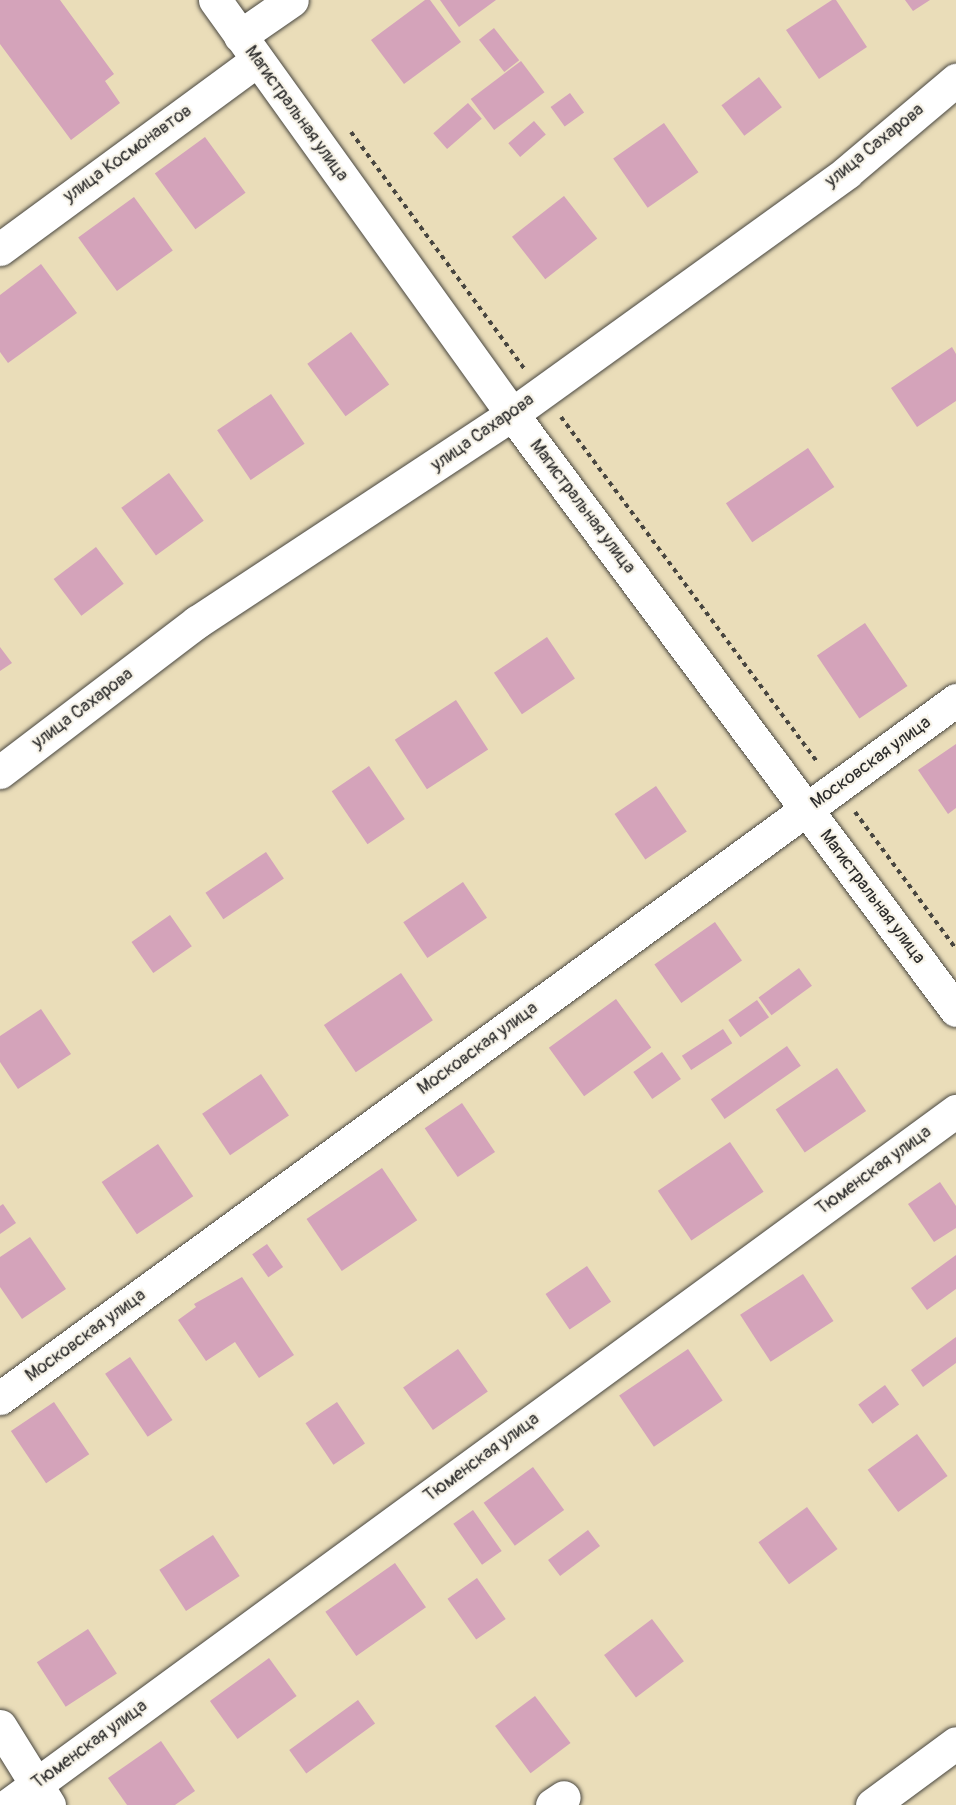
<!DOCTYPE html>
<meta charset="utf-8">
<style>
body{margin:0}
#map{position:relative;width:956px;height:1805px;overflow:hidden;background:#eaddb9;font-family:Pangolin,sans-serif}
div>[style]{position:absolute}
.building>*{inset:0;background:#d4a3ba;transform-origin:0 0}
.path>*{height:4px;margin-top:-2px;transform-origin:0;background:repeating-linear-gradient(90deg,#484640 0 4.5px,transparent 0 9px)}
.roads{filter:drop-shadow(0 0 2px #484640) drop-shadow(0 0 2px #484640)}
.minor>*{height:33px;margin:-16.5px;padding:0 16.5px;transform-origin:16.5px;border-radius:16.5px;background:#fff}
span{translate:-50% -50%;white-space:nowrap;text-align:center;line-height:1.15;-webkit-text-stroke:4.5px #f7f3e8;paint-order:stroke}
.street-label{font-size:18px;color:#2b2b2b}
</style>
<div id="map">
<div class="building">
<i style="clip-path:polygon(0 0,60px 0,114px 74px,105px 81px,120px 103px,71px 140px,0 44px)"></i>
<i style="clip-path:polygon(425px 0,430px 0,461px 42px,404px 84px,371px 40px)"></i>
<i style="clip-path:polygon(440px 0,496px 0,459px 27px)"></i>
<i style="clip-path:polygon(832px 0,836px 0,867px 47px,819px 79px,786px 30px)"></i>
<i style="clip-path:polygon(905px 0,930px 0,913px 11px)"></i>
<i style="left:494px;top:28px;width:41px;height:19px;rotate:52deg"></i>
<i style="left:521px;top:61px;width:39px;height:63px;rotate:53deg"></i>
<i style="left:759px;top:77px;width:38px;height:47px;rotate:53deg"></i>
<i style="left:570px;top:93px;width:24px;height:24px;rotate:54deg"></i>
<i style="left:468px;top:103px;width:21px;height:46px;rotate:49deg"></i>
<i style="left:534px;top:121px;width:18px;height:34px;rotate:49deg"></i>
<i style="left:664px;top:123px;width:60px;height:62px;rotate:55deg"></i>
<i style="left:205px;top:137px;width:69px;height:62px;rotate:54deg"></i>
<i style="left:564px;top:196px;width:54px;height:66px;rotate:52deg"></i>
<i style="left:134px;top:197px;width:66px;height:69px;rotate:54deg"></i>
<i style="clip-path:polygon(41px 264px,77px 313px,8px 363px,0 352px,0 295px)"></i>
<i style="left:351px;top:332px;width:65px;height:54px;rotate:54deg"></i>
<i style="clip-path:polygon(952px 347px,956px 354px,956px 401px,917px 427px,891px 388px)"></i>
<i style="left:271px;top:394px;width:60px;height:65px;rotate:56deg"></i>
<i style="left:808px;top:448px;width:47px;height:99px;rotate:56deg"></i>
<i style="left:169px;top:473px;width:59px;height:59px;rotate:54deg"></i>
<i style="left:96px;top:547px;width:46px;height:53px;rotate:53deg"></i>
<i style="left:865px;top:623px;width:76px;height:58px;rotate:56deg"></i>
<i style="left:547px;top:637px;width:50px;height:64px;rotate:56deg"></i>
<i style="clip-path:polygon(0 647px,12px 663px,0 671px)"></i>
<i style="left:456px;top:700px;width:59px;height:73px;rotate:57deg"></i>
<i style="clip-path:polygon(956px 744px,956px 808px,948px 814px,918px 770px)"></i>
<i style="left:369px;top:766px;width:64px;height:45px;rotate:56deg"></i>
<i style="left:656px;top:786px;width:55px;height:50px;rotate:56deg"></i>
<i style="left:266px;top:852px;width:32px;height:73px;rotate:56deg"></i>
<i style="left:463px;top:882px;width:43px;height:72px;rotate:56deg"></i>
<i style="left:170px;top:915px;width:38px;height:47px;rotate:55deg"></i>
<i style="left:715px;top:922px;width:47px;height:74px;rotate:55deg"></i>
<i style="left:799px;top:968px;width:22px;height:50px;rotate:54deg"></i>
<i style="left:401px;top:973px;width:57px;height:93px;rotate:56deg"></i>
<i style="left:616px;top:999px;width:60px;height:83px;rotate:54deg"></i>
<i style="left:757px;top:1000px;width:21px;height:35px;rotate:55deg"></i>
<i style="clip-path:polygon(41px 1009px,71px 1054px,18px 1089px,0 1062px,0 1036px)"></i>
<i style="left:723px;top:1029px;width:17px;height:49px;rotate:57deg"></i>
<i style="left:787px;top:1046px;width:24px;height:93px;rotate:55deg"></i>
<i style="left:662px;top:1052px;width:33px;height:35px;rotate:55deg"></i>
<i style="left:837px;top:1068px;width:52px;height:74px;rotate:56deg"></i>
<i style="left:261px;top:1074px;width:50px;height:71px;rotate:56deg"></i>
<i style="left:462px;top:1103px;width:59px;height:45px;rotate:56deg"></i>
<i style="left:730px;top:1142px;width:60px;height:87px;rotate:56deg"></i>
<i style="left:158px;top:1144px;width:63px;height:68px;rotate:56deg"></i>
<i style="left:382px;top:1168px;width:63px;height:91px;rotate:56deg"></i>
<i style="clip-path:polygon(940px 1182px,956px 1206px,956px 1228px,934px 1242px,908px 1204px)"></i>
<i style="clip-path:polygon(3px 1204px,16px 1223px,0 1234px,0 1206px)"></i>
<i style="clip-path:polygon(30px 1237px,66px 1289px,22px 1319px,0 1287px,0 1257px)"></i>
<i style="left:267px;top:1244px;width:28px;height:18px;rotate:55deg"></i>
<i style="clip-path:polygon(956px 1255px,956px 1289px,927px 1310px,911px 1288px)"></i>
<i style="left:587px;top:1266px;width:43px;height:50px;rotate:56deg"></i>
<i style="left:803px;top:1274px;width:56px;height:75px;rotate:57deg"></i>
<i style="clip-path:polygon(242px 1277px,294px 1355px,259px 1378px,235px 1342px,206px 1361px,178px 1320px,196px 1307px,194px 1304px)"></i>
<i style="clip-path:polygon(956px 1337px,956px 1363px,923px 1387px,911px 1370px)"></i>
<i style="left:458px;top:1349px;width:52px;height:67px;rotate:55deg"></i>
<i style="left:688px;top:1349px;width:62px;height:83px;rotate:56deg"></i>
<i style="left:130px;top:1357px;width:76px;height:30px;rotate:56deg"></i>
<i style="left:885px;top:1385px;width:24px;height:33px;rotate:54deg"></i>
<i style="left:54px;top:1402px;width:63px;height:52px;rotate:56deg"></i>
<i style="left:337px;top:1402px;width:50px;height:38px;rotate:56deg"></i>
<i style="left:917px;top:1434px;width:52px;height:61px;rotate:54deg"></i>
<i style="left:533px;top:1467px;width:53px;height:61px;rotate:54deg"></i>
<i style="left:807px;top:1507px;width:52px;height:60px;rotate:54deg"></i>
<i style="left:473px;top:1510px;width:50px;height:24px;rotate:55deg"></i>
<i style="left:588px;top:1530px;width:20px;height:50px;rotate:53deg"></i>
<i style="left:213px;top:1535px;width:49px;height:64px;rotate:57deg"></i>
<i style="left:395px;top:1563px;width:54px;height:85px;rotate:55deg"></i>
<i style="left:477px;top:1578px;width:50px;height:36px;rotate:55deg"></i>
<i style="left:652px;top:1619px;width:53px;height:60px;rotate:53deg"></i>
<i style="left:88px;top:1629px;width:53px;height:61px;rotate:57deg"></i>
<i style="left:269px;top:1658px;width:47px;height:73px;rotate:54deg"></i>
<i style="left:535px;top:1696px;width:59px;height:50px;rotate:53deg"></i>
<i style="left:358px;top:1700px;width:29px;height:85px;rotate:54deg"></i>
<i style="clip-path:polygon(161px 1741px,195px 1791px,175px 1805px,127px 1805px,108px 1778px)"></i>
</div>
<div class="path">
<i style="left:351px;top:132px;width:293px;rotate:53.8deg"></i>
<i style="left:561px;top:417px;width:431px;rotate:53.4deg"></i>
<i style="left:855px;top:812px;width:170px;rotate:53.6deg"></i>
</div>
<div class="roads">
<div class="minor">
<i style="left:215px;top:0;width:510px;rotate:54.34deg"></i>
<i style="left:512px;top:414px;width:743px;rotate:53.32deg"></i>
<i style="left:240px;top:36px;width:63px;rotate:-34.7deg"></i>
<i style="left:0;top:249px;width:319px;rotate:-36.3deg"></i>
<i style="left:0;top:772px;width:248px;rotate:-37.3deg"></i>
<i style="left:197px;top:622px;width:377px;rotate:-33.4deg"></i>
<i style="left:512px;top:414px;width:413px;rotate:-35.8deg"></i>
<i style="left:847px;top:172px;width:143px;rotate:-40.2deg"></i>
<i style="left:0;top:1398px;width:1184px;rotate:-36.13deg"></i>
<i style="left:0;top:1726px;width:93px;rotate:58.2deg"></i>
<i style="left:8px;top:1805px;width:1175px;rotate:-36.21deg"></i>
<i style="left:552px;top:1805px;width:14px;rotate:-34deg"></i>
<i style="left:872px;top:1805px;width:104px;rotate:-36.4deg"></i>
</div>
</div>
<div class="street-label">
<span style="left:296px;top:114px;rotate:54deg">Магистральная улица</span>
<span style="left:875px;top:146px;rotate:-39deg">улица Сахарова</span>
<span style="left:128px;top:154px;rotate:-36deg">улица Космонавтов</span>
<span style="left:483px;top:433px;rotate:-35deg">улица Сахарова</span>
<span style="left:582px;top:507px;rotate:53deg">Магистральная улица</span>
<span style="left:83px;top:709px;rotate:-37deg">улица Сахарова</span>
<span style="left:871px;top:763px;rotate:-36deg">Московская улица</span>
<span style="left:872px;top:897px;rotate:53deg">Магистральная улица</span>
<span style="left:478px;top:1049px;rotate:-36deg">Московская улица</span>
<span style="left:874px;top:1171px;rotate:-36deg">Тюменская улица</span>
<span style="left:86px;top:1336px;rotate:-36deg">Московская улица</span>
<span style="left:482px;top:1458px;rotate:-36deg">Тюменская улица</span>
<span style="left:90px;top:1745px;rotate:-36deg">Тюменская улица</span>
</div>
</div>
